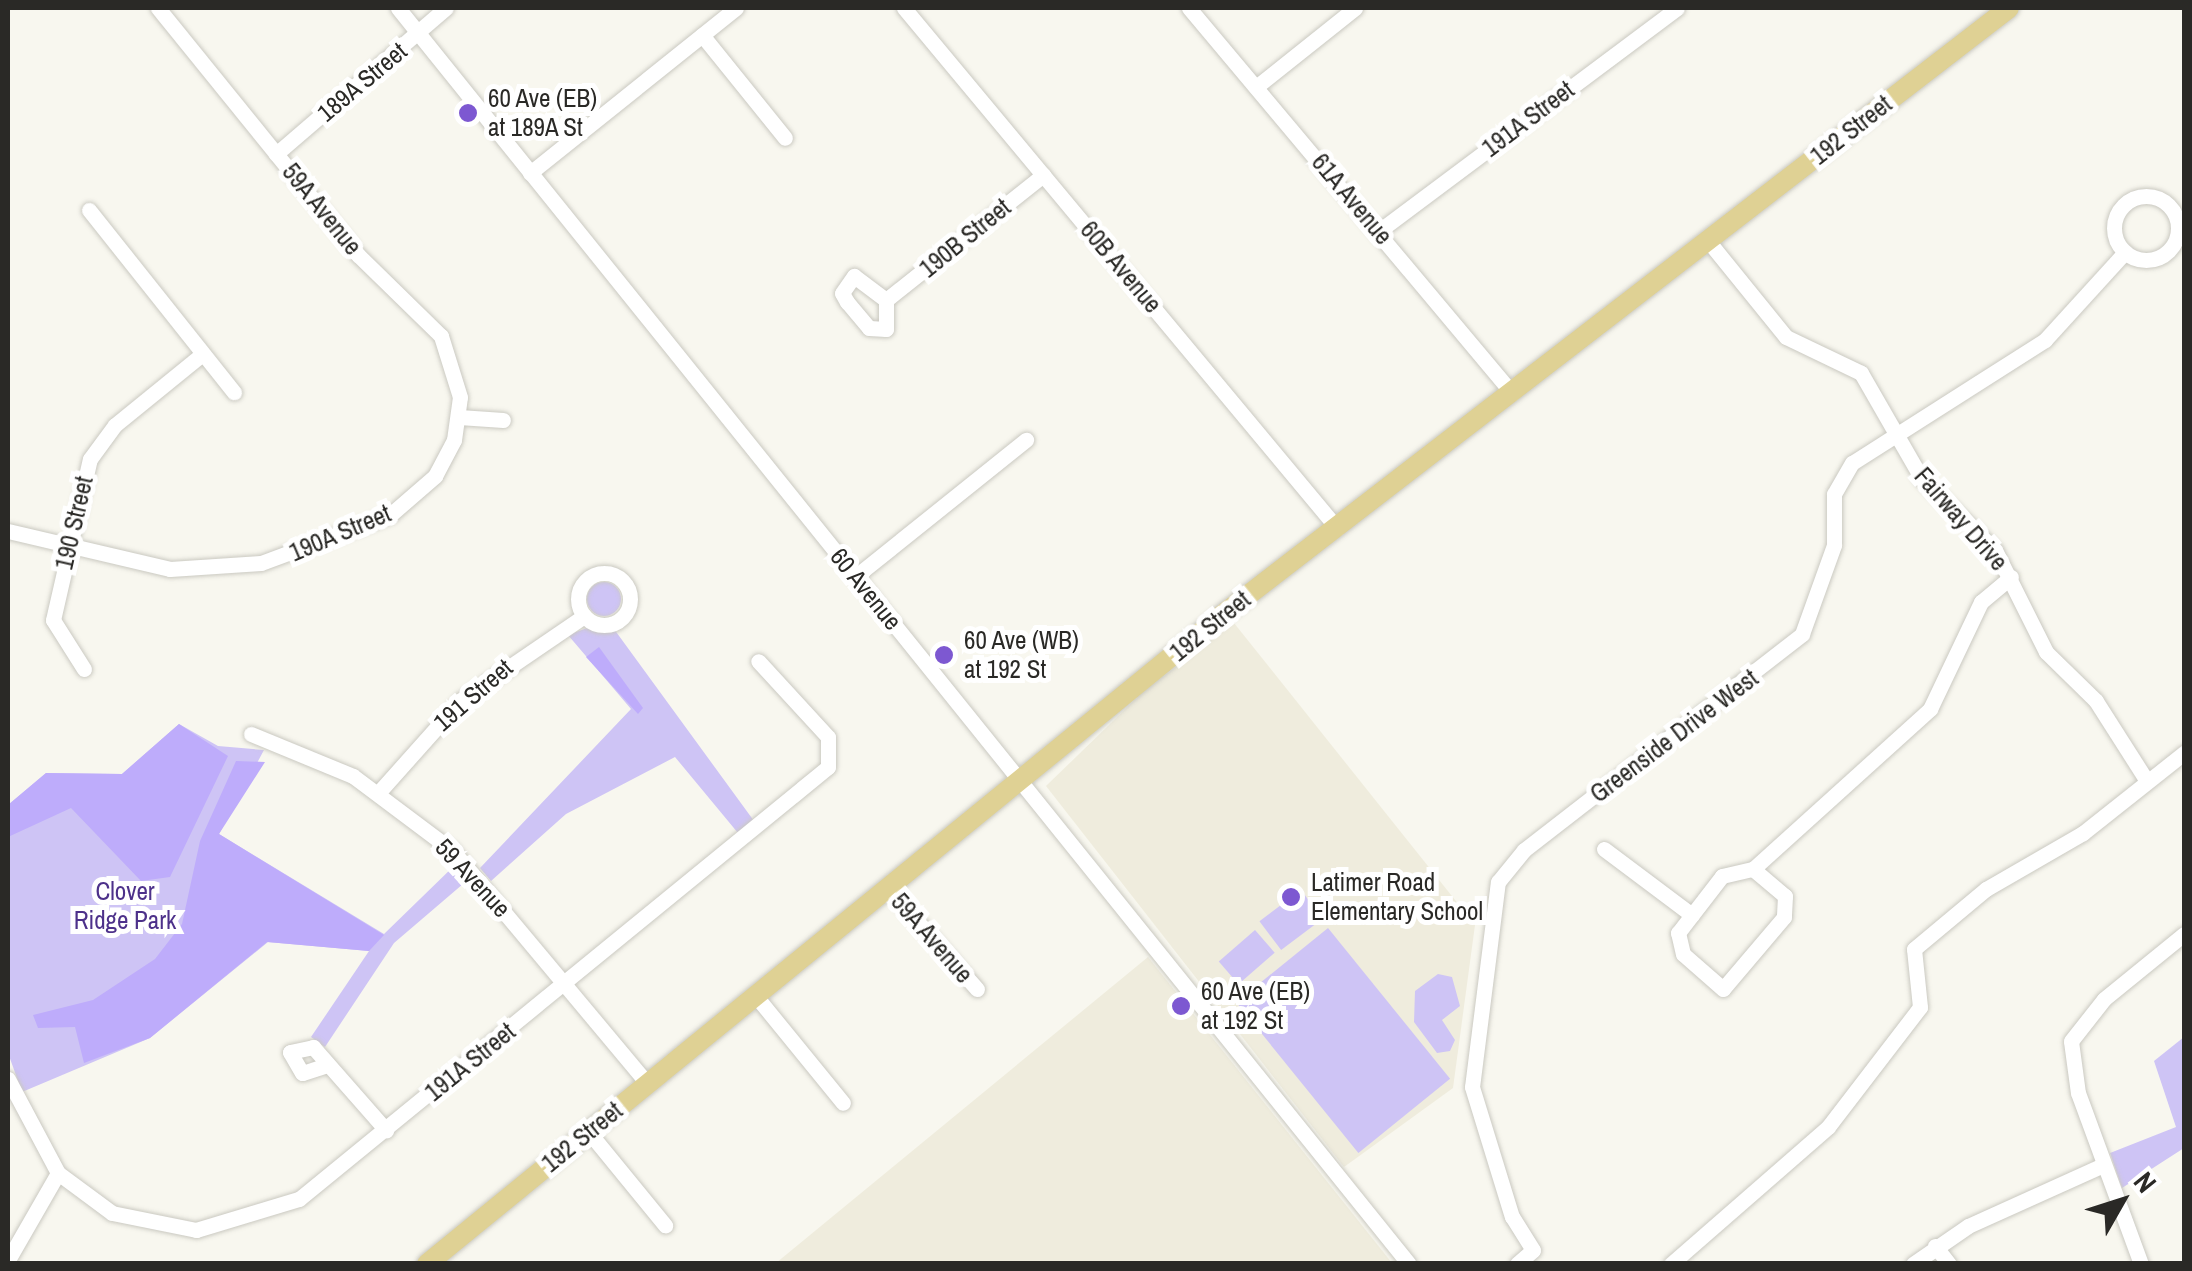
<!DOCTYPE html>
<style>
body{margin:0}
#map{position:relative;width:2192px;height:1271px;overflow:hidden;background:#f8f7ef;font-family:"Archivo Narrow",sans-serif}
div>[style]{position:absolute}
.built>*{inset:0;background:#efecdd}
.green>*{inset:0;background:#cec4f5;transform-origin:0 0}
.round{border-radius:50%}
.forest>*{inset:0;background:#beacfb}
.roads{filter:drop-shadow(0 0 2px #cac9c1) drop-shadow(0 0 2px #cac9c1)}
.minor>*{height:15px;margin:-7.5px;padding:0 7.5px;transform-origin:7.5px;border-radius:7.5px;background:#fff}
.minor>.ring{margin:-7.5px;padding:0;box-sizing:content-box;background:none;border:15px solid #fff;border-radius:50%}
.major>*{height:20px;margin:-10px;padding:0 10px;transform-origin:10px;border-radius:10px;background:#dfd194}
.dots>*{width:28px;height:28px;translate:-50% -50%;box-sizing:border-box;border:5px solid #fff;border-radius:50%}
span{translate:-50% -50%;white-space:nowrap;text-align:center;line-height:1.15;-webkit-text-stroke:10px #fff;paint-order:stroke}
.street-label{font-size:25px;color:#2a2926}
.poi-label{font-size:25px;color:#2a2926}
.left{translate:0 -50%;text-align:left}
.park-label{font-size:25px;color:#4d318a}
.frame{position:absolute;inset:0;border:10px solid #2a2926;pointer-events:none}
.north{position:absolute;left:2072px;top:1151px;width:100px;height:100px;-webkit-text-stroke:8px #fff;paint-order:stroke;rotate:51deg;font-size:28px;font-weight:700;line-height:40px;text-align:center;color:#2a2926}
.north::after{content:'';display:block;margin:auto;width:35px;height:45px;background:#2a2926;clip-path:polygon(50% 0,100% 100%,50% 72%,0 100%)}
</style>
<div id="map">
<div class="built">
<i style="clip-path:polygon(1234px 623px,1475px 925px,1453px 1088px,1344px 1167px,1046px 786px,1144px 691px)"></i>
<i style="clip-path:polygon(1148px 957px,1392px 1263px,776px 1263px)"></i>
</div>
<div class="green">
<i class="round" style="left:587px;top:582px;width:34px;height:34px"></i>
<i style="clip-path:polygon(587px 628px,614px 629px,754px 821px,738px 833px,675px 757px,566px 814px,491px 881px,480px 868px,631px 709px,568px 635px)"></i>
<i style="clip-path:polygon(179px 724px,218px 746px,264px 750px,219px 834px,384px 934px,457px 863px,470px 878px,394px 943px,325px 1047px,311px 1037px,369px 951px,268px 942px,150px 1038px,22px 1092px,8px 1053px,8px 805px,46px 773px,122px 774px)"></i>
<i style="left:1301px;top:890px;width:36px;height:52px;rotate:53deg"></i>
<i style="left:1328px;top:928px;width:194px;height:118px;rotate:51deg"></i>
<i style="left:1255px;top:930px;width:30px;height:48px;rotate:49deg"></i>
<i style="clip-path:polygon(1438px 974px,1452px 977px,1460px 1006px,1442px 1020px,1455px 1040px,1450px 1051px,1437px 1053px,1414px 1022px,1415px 991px)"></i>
<i style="clip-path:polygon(2184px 1037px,2184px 1148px,2122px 1188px,2110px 1153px,2176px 1127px,2154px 1061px)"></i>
</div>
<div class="forest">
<i style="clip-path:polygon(599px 647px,643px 708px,638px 714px,586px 657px)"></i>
<i style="clip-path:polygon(179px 724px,228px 756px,170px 877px,141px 881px,71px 808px,8px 837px,8px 805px,46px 773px,122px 774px)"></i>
<i style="clip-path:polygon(236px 761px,265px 762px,219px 834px,384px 935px,369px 951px,267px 942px,150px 1038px,84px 1063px,75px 1027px,38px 1028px,33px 1015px,93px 1000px,155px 959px,182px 924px,200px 841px)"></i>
</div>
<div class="roads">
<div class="minor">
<i style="left:398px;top:8px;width:1612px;rotate:51.17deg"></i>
<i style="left:904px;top:8px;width:677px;rotate:50.22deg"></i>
<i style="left:1189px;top:8px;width:503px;rotate:50deg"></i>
<i style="left:702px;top:35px;width:132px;rotate:51.1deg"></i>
<i style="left:1256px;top:87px;width:127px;rotate:-38.6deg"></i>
<i style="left:276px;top:154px;width:224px;rotate:-40.7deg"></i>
<i style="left:530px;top:173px;width:264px;rotate:-38.7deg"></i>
<i class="ring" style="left:2114px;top:196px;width:49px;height:49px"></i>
<i style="left:89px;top:210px;width:233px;rotate:51.5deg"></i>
<i style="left:1379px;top:231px;width:372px;rotate:-36.8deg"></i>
<i style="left:1709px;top:242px;width:122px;rotate:51deg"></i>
<i style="left:1786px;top:337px;width:83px;rotate:25.6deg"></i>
<i style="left:1861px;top:373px;width:122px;rotate:60.1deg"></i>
<i style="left:1922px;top:479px;width:102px;rotate:44.2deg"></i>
<i style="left:1995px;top:550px;width:114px;rotate:63.4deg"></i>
<i style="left:2046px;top:652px;width:70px;rotate:44.4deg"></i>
<i style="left:2096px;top:701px;width:95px;rotate:57.5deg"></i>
<i style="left:854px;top:276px;width:40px;rotate:37deg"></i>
<i style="left:886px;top:300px;width:29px;rotate:90deg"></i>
<i style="left:886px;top:329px;width:17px;rotate:-177deg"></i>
<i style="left:869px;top:328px;width:34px;rotate:-130deg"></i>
<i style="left:847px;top:302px;width:10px;rotate:-119deg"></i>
<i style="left:842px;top:293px;width:21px;rotate:-55deg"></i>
<i style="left:886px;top:300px;width:201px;rotate:-38.5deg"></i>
<i style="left:459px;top:417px;width:44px;rotate:3.9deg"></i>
<i style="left:8px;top:531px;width:166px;rotate:13.2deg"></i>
<i style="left:170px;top:569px;width:91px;rotate:-3.8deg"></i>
<i style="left:261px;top:563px;width:138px;rotate:-20.4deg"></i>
<i style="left:390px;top:515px;width:60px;rotate:-40.9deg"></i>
<i style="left:435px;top:476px;width:41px;rotate:-62.2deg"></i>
<i style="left:454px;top:440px;width:43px;rotate:-82.1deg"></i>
<i style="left:460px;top:397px;width:64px;rotate:-107.3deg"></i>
<i style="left:441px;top:336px;width:116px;rotate:-135.7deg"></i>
<i style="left:358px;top:255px;width:318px;rotate:-129deg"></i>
<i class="ring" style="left:578px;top:573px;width:37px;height:37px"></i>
<i style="left:856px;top:576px;width:218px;rotate:-38.7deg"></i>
<i style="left:84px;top:669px;width:58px;rotate:-122.3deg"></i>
<i style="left:53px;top:620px;width:165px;rotate:-77.1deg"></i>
<i style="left:90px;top:459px;width:42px;rotate:-53.7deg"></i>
<i style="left:115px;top:425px;width:111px;rotate:-39.1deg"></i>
<i style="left:251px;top:734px;width:110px;rotate:22.4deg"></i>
<i style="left:353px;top:776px;width:125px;rotate:36.9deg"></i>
<i style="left:453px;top:851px;width:302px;rotate:50.1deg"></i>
<i style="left:379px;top:792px;width:123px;rotate:-48.3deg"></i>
<i style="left:461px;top:700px;width:149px;rotate:-34.3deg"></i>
<i style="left:1604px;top:849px;width:110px;rotate:36.9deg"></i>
<i style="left:1753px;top:869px;width:42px;rotate:40.2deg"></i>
<i style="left:1785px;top:896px;width:21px;rotate:93deg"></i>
<i style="left:1784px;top:917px;width:94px;rotate:130.3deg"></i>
<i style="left:1723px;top:989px;width:53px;rotate:-138.8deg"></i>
<i style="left:1683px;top:954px;width:22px;rotate:-103deg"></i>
<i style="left:1678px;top:933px;width:72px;rotate:-52.3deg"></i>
<i style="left:1722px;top:876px;width:32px;rotate:-13deg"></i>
<i style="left:1753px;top:869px;width:239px;rotate:-42.1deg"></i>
<i style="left:1930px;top:709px;width:119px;rotate:-64.5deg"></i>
<i style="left:1981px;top:602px;width:39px;rotate:-40deg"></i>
<i style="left:887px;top:887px;width:136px;rotate:48.6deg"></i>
<i style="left:755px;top:995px;width:139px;rotate:50.8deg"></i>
<i style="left:327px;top:1065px;width:26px;rotate:162deg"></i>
<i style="left:302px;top:1073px;width:24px;rotate:-120deg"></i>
<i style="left:290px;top:1052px;width:24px;rotate:-12deg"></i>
<i style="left:313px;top:1047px;width:111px;rotate:48.7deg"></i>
<i style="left:8px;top:1079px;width:106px;rotate:62deg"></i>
<i style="left:58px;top:1173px;width:67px;rotate:36.5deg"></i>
<i style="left:112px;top:1213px;width:86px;rotate:11.4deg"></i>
<i style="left:196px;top:1230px;width:108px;rotate:-16.8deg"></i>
<i style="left:299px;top:1199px;width:683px;rotate:-39.24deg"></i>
<i style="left:828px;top:767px;width:30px;rotate:-90deg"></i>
<i style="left:828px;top:737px;width:103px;rotate:-132.6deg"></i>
<i style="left:588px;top:1131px;width:122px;rotate:50.7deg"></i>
<i style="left:1935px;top:1246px;width:23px;rotate:52deg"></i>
<i style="left:8px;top:1260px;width:100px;rotate:-60.1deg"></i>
<i style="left:1517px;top:1264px;width:21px;rotate:-41deg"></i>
<i style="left:1533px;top:1250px;width:39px;rotate:-122deg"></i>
<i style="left:1512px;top:1217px;width:136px;rotate:-107.1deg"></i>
<i style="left:1472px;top:1087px;width:207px;rotate:-82.8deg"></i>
<i style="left:1498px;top:882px;width:41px;rotate:-50.9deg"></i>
<i style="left:1524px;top:850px;width:352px;rotate:-37.8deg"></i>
<i style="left:1802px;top:634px;width:95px;rotate:-70.2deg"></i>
<i style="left:1834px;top:545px;width:51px;rotate:-90deg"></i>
<i style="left:1834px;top:494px;width:36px;rotate:-60deg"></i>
<i style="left:1852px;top:463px;width:229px;rotate:-32.5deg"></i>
<i style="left:2045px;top:340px;width:119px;rotate:-47.7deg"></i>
<i style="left:1671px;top:1264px;width:208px;rotate:-41.1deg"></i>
<i style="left:1828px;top:1127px;width:151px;rotate:-52.5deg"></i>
<i style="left:1920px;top:1007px;width:58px;rotate:-95.9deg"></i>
<i style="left:1914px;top:949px;width:94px;rotate:-39.8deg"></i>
<i style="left:1986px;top:889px;width:112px;rotate:-30deg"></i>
<i style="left:2083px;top:833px;width:129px;rotate:-38.4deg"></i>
<i style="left:1913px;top:1264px;width:67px;rotate:-34.6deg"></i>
<i style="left:1968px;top:1226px;width:148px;rotate:-24.3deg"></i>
<i style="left:2141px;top:1264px;width:182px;rotate:-110.2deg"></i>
<i style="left:2078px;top:1093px;width:52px;rotate:-97.7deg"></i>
<i style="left:2071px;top:1041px;width:53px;rotate:-51.8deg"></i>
<i style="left:2104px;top:999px;width:103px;rotate:-39.1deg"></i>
</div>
<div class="major">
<i style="left:427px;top:1264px;width:1025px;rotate:-39.22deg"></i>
<i style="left:1221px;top:616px;width:995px;rotate:-37.65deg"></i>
</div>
</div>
<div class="dots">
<i style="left:468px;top:113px;background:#7d58d1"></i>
<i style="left:944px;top:655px;background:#7d58d1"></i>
<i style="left:1291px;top:897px;background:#7d58d1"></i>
<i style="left:1181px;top:1006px;background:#7d58d1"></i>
</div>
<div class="street-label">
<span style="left:362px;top:82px;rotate:-40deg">189A Street</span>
<span style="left:1528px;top:119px;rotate:-37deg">191A Street</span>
<span style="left:1851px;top:130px;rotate:-38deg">192 Street</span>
<span style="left:1352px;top:199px;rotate:50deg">61A Avenue</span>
<span style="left:322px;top:209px;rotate:51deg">59A Avenue</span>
<span style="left:965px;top:238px;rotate:-39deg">190B Street</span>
<span style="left:1121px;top:267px;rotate:50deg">60B Avenue</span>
<span style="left:1961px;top:519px;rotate:49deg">Fairway Drive</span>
<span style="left:74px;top:523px;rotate:-77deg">190 Street</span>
<span style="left:340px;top:533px;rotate:-23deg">190A Street</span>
<span style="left:866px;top:589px;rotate:51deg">60 Avenue</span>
<span style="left:1210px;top:626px;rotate:-39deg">192 Street</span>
<span style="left:473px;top:695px;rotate:-41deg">191 Street</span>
<span style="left:1674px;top:736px;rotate:-37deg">Greenside Drive West</span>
<span style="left:473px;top:878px;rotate:47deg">59 Avenue</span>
<span style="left:932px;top:938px;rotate:49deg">59A Avenue</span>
<span style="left:470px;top:1062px;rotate:-39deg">191A Street</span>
<span style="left:582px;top:1137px;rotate:-39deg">192 Street</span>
</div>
<div class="poi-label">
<span class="left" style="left:488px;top:113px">60 Ave (EB)<br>at 189A St</span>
<span class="left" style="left:964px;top:655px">60 Ave (WB)<br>at 192 St</span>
<span class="left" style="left:1311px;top:897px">Latimer Road<br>Elementary School</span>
<span class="left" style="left:1201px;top:1006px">60 Ave (EB)<br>at 192 St</span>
</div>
<div class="park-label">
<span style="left:125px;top:906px">Clover<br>Ridge Park</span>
</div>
<div class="frame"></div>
<div class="north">N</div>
</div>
